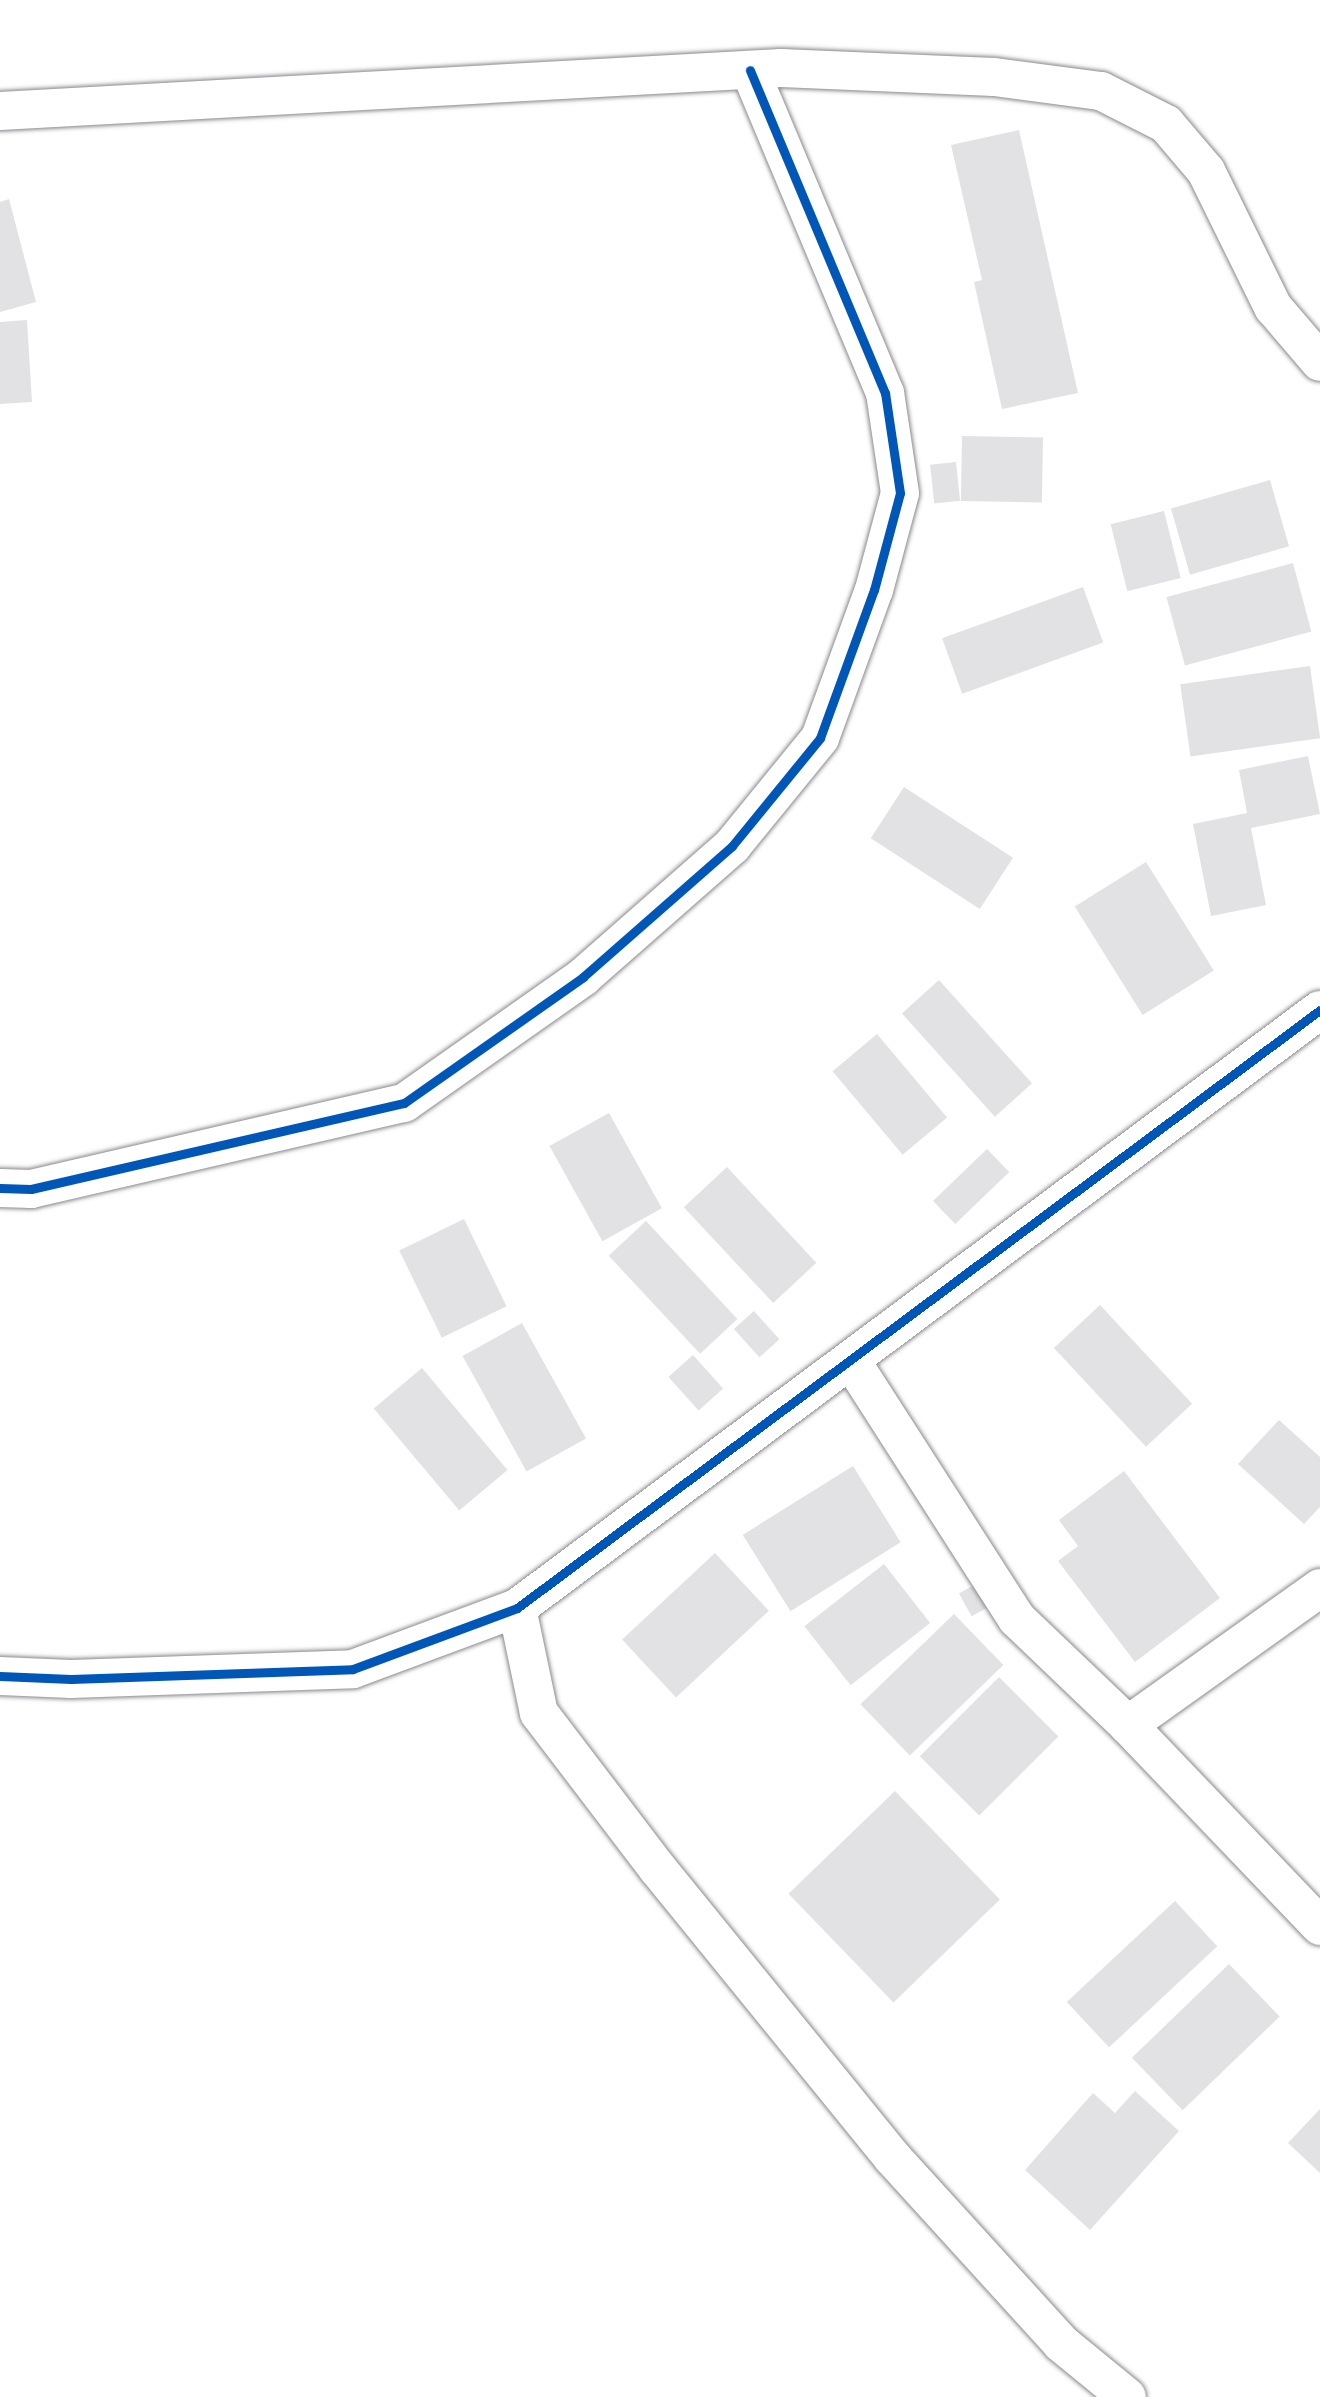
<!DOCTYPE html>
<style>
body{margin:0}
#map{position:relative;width:1320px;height:2397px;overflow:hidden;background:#fff;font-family:"Patrick Hand",sans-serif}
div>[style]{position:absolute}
.building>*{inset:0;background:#e2e2e4;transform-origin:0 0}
.roads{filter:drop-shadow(0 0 2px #8a8a8f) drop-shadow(0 0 2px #8a8a8f)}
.minor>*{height:38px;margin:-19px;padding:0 19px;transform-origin:19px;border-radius:19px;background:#fff}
.cycleway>*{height:9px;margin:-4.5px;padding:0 4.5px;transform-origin:4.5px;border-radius:4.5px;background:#0057b8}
span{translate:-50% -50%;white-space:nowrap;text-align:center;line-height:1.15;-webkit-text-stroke:7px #fff;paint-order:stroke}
</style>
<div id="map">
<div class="building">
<i style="clip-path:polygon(1019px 130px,1078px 393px,1002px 409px,974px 282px,982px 280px,951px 145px)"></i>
<i style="clip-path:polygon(9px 199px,36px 302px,0 312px,0 202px)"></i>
<i style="clip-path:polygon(27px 320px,32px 402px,0 404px,0 322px)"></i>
<i style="left:962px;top:436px;width:81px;height:65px;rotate:1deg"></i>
<i style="left:956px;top:462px;width:39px;height:26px;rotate:84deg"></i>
<i style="left:1270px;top:480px;width:69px;height:103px;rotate:74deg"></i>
<i style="left:1164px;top:511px;width:69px;height:55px;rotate:76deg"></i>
<i style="left:1293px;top:563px;width:71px;height:131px;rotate:75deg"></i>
<i style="left:1083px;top:587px;width:59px;height:150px;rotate:70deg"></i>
<i style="left:1310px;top:666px;width:73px;height:131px;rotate:82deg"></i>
<i style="clip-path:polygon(1308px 756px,1320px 814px,1251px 828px,1266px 905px,1211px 916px,1193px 824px,1247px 813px,1239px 770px)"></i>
<i style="left:904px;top:787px;width:130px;height:61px;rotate:33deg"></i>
<i style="left:1146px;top:862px;width:128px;height:84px;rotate:58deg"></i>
<i style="left:939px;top:980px;width:139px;height:50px;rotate:48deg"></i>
<i style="left:877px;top:1034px;width:109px;height:58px;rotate:50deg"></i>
<i style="left:609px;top:1113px;width:109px;height:68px;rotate:61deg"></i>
<i style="left:987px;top:1149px;width:32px;height:75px;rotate:46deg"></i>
<i style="left:727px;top:1167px;width:131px;height:59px;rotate:47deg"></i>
<i style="left:464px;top:1219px;width:97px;height:72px;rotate:64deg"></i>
<i style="left:646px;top:1221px;width:134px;height:51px;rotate:47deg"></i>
<i style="left:1100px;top:1305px;width:135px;height:63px;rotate:47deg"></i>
<i style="left:754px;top:1311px;width:38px;height:27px;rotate:48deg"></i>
<i style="left:522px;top:1323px;width:132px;height:68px;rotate:61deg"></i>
<i style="left:693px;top:1355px;width:45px;height:33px;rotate:48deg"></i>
<i style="left:422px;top:1368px;width:133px;height:63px;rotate:50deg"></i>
<i style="clip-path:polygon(1279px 1420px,1320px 1457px,1320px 1507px,1304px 1524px,1238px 1464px)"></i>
<i style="left:853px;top:1466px;width:90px;height:130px;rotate:58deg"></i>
<i style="clip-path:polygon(1124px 1471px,1220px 1598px,1135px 1662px,1058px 1561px,1078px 1546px,1059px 1520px)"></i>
<i style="left:715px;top:1553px;width:79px;height:127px;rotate:47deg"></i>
<i style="left:884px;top:1564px;width:75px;height:101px;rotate:52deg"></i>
<i style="left:987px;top:1578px;width:26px;height:32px;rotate:61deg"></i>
<i style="left:954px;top:1614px;width:71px;height:130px;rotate:46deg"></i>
<i style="left:999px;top:1677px;width:84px;height:112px;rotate:45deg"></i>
<i style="left:895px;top:1791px;width:151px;height:148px;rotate:46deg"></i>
<i style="left:1175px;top:1901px;width:62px;height:148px;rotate:47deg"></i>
<i style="left:1229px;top:1964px;width:73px;height:135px;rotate:46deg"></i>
<i style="clip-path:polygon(1135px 2091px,1179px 2131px,1090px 2230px,1025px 2170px,1093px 2093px,1115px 2113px)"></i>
<i style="clip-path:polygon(1320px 2109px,1320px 2173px,1288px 2143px)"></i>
</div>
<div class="roads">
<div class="minor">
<i style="left:0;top:111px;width:782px;rotate:-3.15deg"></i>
<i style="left:781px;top:68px;width:213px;rotate:2.4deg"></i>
<i style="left:994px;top:77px;width:108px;rotate:7.5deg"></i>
<i style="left:1101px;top:91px;width:73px;rotate:26.9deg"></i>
<i style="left:1166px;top:124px;width:62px;rotate:49.6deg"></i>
<i style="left:1206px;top:171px;width:152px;rotate:63.8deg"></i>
<i style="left:1273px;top:307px;width:72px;rotate:49.5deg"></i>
<i style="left:0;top:1188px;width:31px;rotate:2deg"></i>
<i style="left:31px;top:1189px;width:383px;rotate:-13deg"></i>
<i style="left:404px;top:1103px;width:219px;rotate:-35.1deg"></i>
<i style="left:583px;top:977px;width:198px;rotate:-41.3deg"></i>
<i style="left:732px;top:846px;width:139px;rotate:-50.8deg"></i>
<i style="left:820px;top:738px;width:158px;rotate:-70deg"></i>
<i style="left:874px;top:590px;width:100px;rotate:-75deg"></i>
<i style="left:900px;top:493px;width:101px;rotate:-98.5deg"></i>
<i style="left:885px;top:393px;width:350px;rotate:-112.7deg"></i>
<i style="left:852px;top:1362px;width:305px;rotate:57.3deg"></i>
<i style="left:1017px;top:1619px;width:153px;rotate:43.7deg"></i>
<i style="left:1128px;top:1725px;width:278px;rotate:46.3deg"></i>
<i style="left:517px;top:1608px;width:107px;rotate:78.2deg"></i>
<i style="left:539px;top:1713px;width:196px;rotate:52.7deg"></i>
<i style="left:658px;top:1869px;width:371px;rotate:50.9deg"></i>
<i style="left:892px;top:2157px;width:251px;rotate:47.7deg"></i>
<i style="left:1061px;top:2343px;width:85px;rotate:39.3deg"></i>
<i style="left:0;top:1676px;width:71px;rotate:2.4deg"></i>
<i style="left:71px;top:1679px;width:282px;rotate:-2deg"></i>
<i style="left:353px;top:1669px;width:175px;rotate:-20.4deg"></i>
<i style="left:517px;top:1608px;width:1001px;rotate:-36.68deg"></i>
<i style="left:1128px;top:1725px;width:236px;rotate:-35.5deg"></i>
</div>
</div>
<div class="cycleway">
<i style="left:0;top:1188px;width:31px;rotate:2deg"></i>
<i style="left:31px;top:1189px;width:383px;rotate:-13deg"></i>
<i style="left:404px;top:1103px;width:219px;rotate:-35.1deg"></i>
<i style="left:583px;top:977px;width:198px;rotate:-41.3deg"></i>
<i style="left:732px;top:846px;width:139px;rotate:-50.8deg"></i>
<i style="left:820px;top:738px;width:158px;rotate:-70deg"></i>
<i style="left:874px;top:590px;width:100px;rotate:-75deg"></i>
<i style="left:900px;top:493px;width:101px;rotate:-98.5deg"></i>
<i style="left:885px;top:393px;width:350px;rotate:-112.7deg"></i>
<i style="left:0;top:1676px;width:71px;rotate:2.4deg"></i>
<i style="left:71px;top:1679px;width:282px;rotate:-2deg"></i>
<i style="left:353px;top:1669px;width:175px;rotate:-20.4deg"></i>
<i style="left:517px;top:1608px;width:1001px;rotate:-36.68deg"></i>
</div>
</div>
